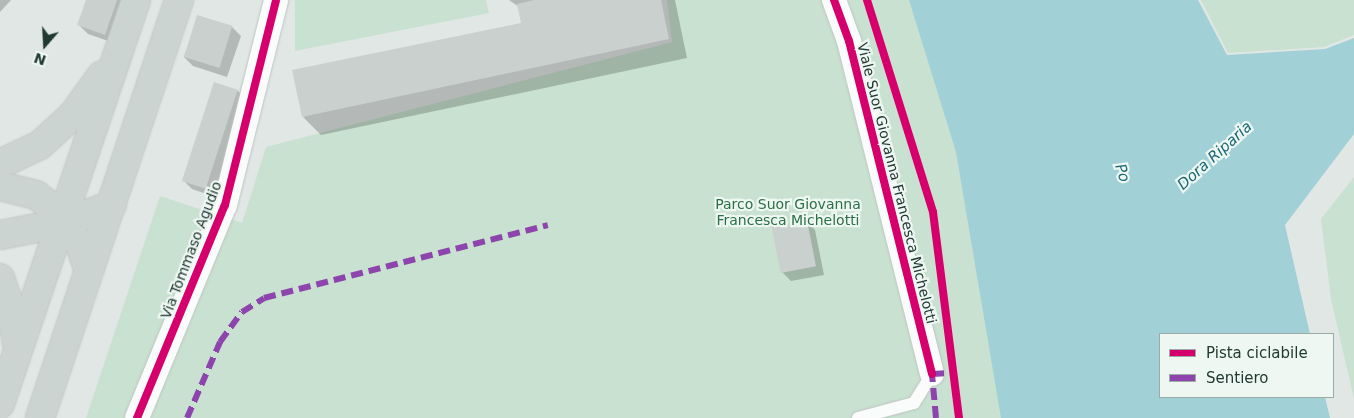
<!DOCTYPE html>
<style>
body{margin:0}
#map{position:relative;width:1354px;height:418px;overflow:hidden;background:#e1e7e4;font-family:"DejaVu Sans",sans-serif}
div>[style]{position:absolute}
.green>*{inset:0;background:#c9e1d0}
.water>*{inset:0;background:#a1d0d6}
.shadow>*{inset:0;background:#0003}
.building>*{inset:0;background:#cad0cd;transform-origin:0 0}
.roads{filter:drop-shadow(0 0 1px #bec4c1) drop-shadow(0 0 1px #bec4c1)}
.service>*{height:12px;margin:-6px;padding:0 6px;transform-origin:6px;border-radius:6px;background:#fafbfb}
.minor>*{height:24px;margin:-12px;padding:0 12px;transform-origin:12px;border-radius:12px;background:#fafbfb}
.primary>*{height:28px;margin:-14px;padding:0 14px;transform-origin:14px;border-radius:14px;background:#ccd4d1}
.quiet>*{height:6px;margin-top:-3px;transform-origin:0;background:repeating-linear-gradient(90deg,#8e44ad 0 12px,transparent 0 18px)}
.cycleway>*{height:8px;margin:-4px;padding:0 4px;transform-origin:4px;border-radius:4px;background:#d6006c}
span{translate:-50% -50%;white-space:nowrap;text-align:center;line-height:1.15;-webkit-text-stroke:4.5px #eef7f2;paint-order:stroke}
.street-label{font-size:14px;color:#203932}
.park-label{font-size:14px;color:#2a7043}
.water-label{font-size:15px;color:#1a6875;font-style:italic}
.legend{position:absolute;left:1159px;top:333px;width:175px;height:65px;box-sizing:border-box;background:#eef7f2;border:1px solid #9caba5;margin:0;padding:6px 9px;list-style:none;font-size:15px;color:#203932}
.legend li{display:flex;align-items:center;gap:10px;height:25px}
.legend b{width:25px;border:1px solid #9caba5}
.north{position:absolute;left:20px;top:20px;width:50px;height:50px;-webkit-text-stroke:4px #eef7f2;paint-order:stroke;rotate:199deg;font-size:14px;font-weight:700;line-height:20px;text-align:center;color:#203932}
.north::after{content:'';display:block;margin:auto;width:18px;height:22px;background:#203932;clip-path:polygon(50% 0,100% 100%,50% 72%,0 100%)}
</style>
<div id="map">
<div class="green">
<i style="clip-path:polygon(295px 0,486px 0,489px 13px,295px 51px)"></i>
<i style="clip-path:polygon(667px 0,945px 0,1033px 418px,86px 418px,160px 196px,242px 223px,266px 147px,672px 42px)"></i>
<i style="clip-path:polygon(1201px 0,1354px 0,1354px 35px,1324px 47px,1228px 53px)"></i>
<i style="clip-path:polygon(1354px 177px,1354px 399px,1331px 299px,1321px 219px)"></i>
</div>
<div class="water">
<i style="clip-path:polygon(909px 0,1198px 0,1227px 55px,1325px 49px,1354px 38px,1354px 134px,1285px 225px,1310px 334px,1160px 334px,1160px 397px,1325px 397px,1330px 418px,1001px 418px,956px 152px)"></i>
</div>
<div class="shadow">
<i style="clip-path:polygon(0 0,11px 0,0 12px)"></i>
<i style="clip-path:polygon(88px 0,125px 0,114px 43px,88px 34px,79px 25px)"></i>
<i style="clip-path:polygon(509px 0,675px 0,687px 58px,321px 135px,303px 117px,522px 24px,519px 7px)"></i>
<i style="clip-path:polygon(198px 16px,232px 27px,241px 36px,227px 77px,193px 66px,184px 57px)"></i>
<i style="clip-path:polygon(214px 84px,238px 91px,247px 100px,215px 197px,192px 189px,183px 180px)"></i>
<i style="clip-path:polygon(806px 221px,815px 230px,824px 275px,791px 281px,782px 272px)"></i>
</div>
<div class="building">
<i style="clip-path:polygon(86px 0,117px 0,105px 35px,77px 25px)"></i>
<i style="clip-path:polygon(534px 0,661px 0,669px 39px,302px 117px,292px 70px,521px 23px,517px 4px)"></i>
<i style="left:197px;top:15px;width:37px;height:44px;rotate:17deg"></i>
<i style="left:214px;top:82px;width:25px;height:104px;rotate:18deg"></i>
<i style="left:807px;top:220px;width:47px;height:36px;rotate:79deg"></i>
</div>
<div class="roads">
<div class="service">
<i style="left:858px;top:418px;width:58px;rotate:-15deg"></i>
<i style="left:914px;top:403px;width:34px;rotate:-58deg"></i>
</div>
<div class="minor">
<i style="left:834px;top:0;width:44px;rotate:69.9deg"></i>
<i style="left:849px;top:41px;width:343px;rotate:76deg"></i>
<i style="left:137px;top:418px;width:230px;rotate:-67.6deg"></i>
<i style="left:225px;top:205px;width:211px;rotate:-76deg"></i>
</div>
<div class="primary">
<i style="left:0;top:164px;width:44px;rotate:-25.4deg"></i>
<i style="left:40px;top:145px;width:45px;rotate:-42.3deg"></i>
<i style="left:73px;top:115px;width:49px;rotate:-54.1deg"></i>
<i style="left:0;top:186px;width:37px;rotate:14deg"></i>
<i style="left:36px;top:195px;width:24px;rotate:38deg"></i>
<i style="left:55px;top:210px;width:42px;rotate:53.7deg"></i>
<i style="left:80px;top:244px;width:28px;rotate:72deg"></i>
<i style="left:0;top:235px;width:64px;rotate:-10.8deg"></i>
<i style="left:63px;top:223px;width:52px;rotate:-20.2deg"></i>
<i style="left:0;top:278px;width:36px;rotate:71deg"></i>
<i style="left:12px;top:312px;width:32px;rotate:81deg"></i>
<i style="left:0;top:404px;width:426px;rotate:-71.4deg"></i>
<i style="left:40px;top:418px;width:441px;rotate:-71.6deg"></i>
</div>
</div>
<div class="quiet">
<i style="left:187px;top:418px;width:83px;rotate:-66.5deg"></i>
<i style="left:220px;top:342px;width:37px;rotate:-54deg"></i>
<i style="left:242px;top:312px;width:26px;rotate:-32deg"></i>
<i style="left:264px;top:298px;width:293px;rotate:-14.4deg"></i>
<i style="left:936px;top:418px;width:44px;rotate:-95.2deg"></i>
<i style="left:932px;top:374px;width:22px;rotate:-3deg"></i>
</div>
<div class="cycleway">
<i style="left:834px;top:0;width:44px;rotate:69.9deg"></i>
<i style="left:849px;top:41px;width:343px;rotate:76deg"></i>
<i style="left:867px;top:0;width:222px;rotate:72.7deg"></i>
<i style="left:933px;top:212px;width:208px;rotate:82.8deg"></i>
<i style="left:137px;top:418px;width:230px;rotate:-67.6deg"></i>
<i style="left:225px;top:205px;width:211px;rotate:-76deg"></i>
</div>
<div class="street-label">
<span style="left:897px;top:183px;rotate:76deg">Viale Suor Giovanna Francesca Michelotti</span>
<span style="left:191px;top:250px;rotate:-69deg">Via Tommaso Agudio</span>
</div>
<div class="park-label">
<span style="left:788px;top:212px">Parco Suor Giovanna<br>Francesca Michelotti</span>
</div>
<div class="water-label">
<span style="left:1215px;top:156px;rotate:-42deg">Dora Riparia</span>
<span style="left:1122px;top:173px;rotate:72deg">Po</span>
</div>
<ul class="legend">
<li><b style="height:6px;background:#d6006c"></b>Pista ciclabile</li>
<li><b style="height:6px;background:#8e44ad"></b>Sentiero</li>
</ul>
<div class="north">N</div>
</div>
